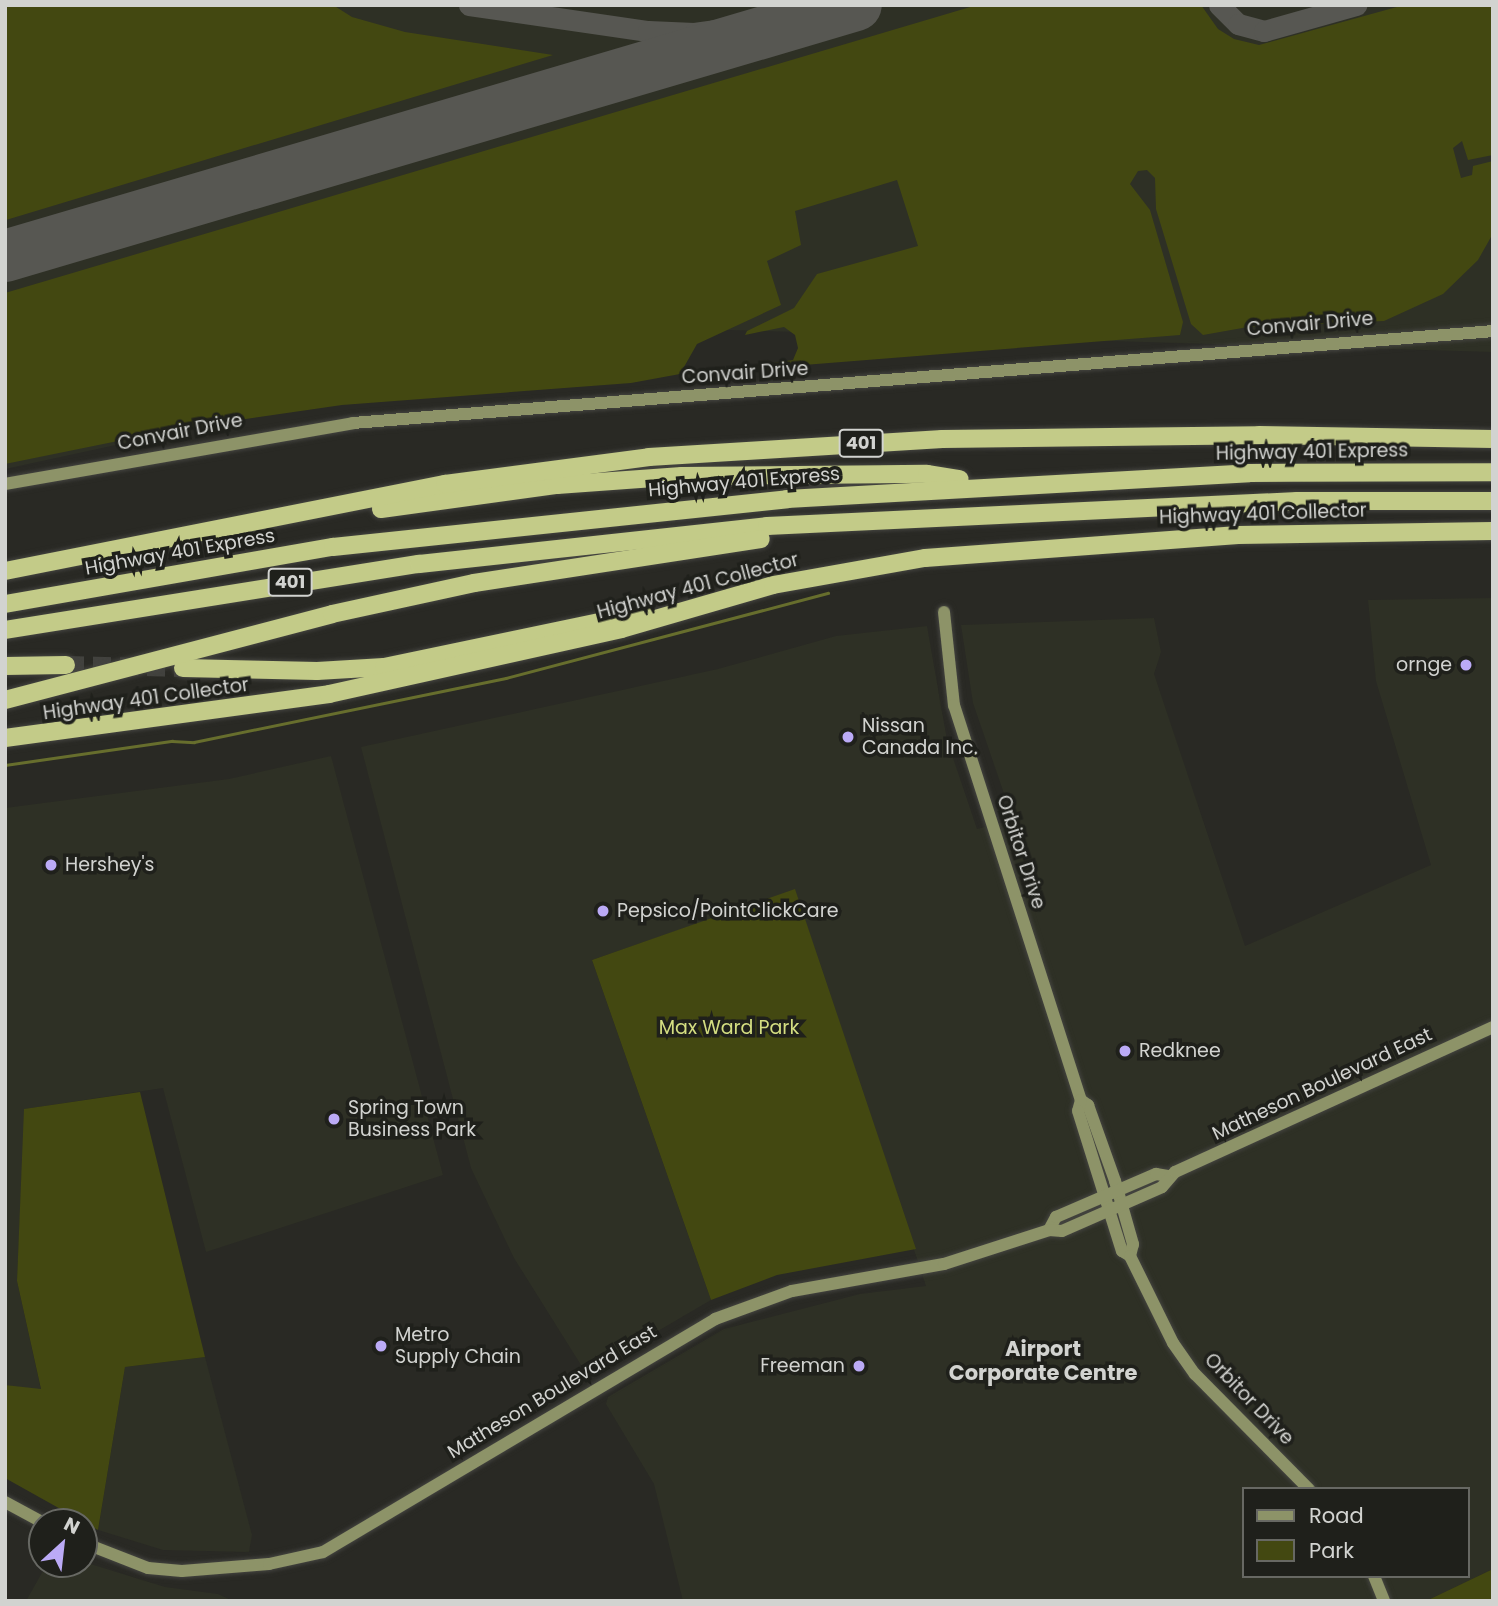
<!DOCTYPE html>
<style>
body{margin:0}
#map{position:relative;width:1498px;height:1606px;overflow:hidden;background:#292924;font-family:Poppins,sans-serif}
div>[style]{position:absolute}
.built>*{inset:0;background:#2e3025}
.green>*{inset:0;background:#434811}
.stream>*{height:2.5px;margin:-1.25px;padding:0 1.25px;transform-origin:1.25px;border-radius:1.25px;background:#676e2d}
.taxiway>*{height:21px;margin:-10.5px;padding:0 10.5px;transform-origin:10.5px;border-radius:10.5px;background:#575752}
.runway>*{height:52px;margin:-26px;padding:0 26px;transform-origin:26px;border-radius:26px;background:#575752}
.highway-tunnel>*{height:18px;margin-top:-9px;transform-origin:0;background:repeating-linear-gradient(90deg,#42423e 0 18px,transparent 0 27px)}
.roads{filter:drop-shadow(0 0 2px #444440) drop-shadow(0 0 2px #444440)}
.secondary>*{height:12px;margin:-6px;padding:0 6px;transform-origin:6px;border-radius:6px;background:#8d9368}
.highway>*{height:18px;margin:-9px;padding:0 9px;transform-origin:9px;border-radius:9px;background:#c3cb88}
.dots>*{width:19px;height:19px;translate:-50% -50%;box-sizing:border-box;border:4px solid #1f201b;border-radius:50%}
span{translate:-50% -50%;white-space:nowrap;text-align:center;line-height:1.15;-webkit-text-stroke:7px #1f201b;paint-order:stroke}
.shield-label span{padding:2px 5px;background:#1f201b;border:2px solid;border-radius:5px;-webkit-text-stroke-width:0}
.shield-label{font-size:18px;color:#d2d3d0;font-weight:700}
.street-label{font-size:19px;color:#d2d3d0}
.poi-label{font-size:19px;color:#d2d3d0}
.right{translate:-100% -50%;text-align:right}
.left{translate:0 -50%;text-align:left}
.park-label{font-size:19px;color:#d4de81}
.neighbourhood-label{font-size:21px;color:#d2d3d0;font-weight:700}
.frame{position:absolute;inset:0;border:7px solid #d2d3d0;pointer-events:none}
.legend{position:absolute;left:1242px;top:1487px;width:228px;height:91px;box-sizing:border-box;background:#1f201b;border:2px solid #676863;margin:0;padding:9px 12px;list-style:none;font-size:21px;color:#d2d3d0}
.legend li{display:flex;align-items:center;gap:14px;height:35px}
.legend b{width:35px;border:2px solid #676863}
.north{position:absolute;left:28px;top:1508px;width:70px;height:70px;box-sizing:border-box;background:#1f201b;border:2px solid #676863;border-radius:50%;rotate:27deg;font-size:19px;font-weight:700;line-height:28px;text-align:center;color:#d2d3d0}
.north::after{content:'';display:block;margin:auto;width:24px;height:32px;background:#bbaaf6;clip-path:polygon(50% 0,100% 100%,50% 72%,0 100%)}
</style>
<div id="map">
<div class="built">
<i style="clip-path:polygon(5px 5px,1493px 5px,1493px 352px,658px 328px,5px 469px)"></i>
<i style="clip-path:polygon(evenodd,1493px 598px,1493px 1569px,1426px 1601px,683px 1601px,654px 1484px,606px 1404px,608px 1397px,724px 1329px,860px 1294px,926px 1286px,795px 890px,592px 960px,711px 1300px,586px 1373px,514px 1258px,471px 1168px,361px 747px,718px 669px,836px 636px,927px 626px,947px 740px,977px 829px,1013px 820px,973px 703px,961px 625px,1154px 618px,1161px 652px,1154px 674px,1245px 946px,1431px 865px,1376px 681px,1368px 600px,1493px 598px,1244px 1489px,1468px 1489px,1468px 1576px,1244px 1576px,1244px 1489px)"></i>
<i style="clip-path:polygon(331px 756px,443px 1175px,206px 1252px,163px 1088px,25px 1109px,17px 1281px,41px 1390px,5px 1385px,5px 808px,229px 779px)"></i>
<i style="clip-path:polygon(205px 1357px,252px 1535px,249px 1552px,163px 1550px,98px 1530px,125px 1367px)"></i>
<i style="clip-path:polygon(84px 1562px,165px 1587px,218px 1594px,233px 1601px,26px 1601px,47px 1564px)"></i>
</div>
<div class="green">
<i style="clip-path:polygon(5px 5px,333px 5px,352px 17px,405px 32px,553px 55px,6px 220px)"></i>
<i style="clip-path:polygon(977px 5px,1201px 5px,1218px 29px,1234px 39px,1259px 45px,1404px 5px,1493px 5px,1493px 155px,1468px 160px,1462px 141px,1453px 148px,1461px 178px,1472px 175px,1473px 166px,1493px 161px,1491px 237px,1478px 260px,1443px 294px,1384px 321px,1248px 327px,1203px 335px,1191px 324px,1156px 209px,1155px 178px,1147px 170px,1138px 171px,1130px 184px,1150px 210px,1183px 322px,1180px 335px,766px 368px,761px 365px,793px 360px,798px 348px,795px 335px,784px 327px,745px 335px,747px 331px,794px 308px,817px 274px,918px 246px,897px 180px,795px 211px,801px 245px,767px 261px,781px 305px,697px 344px,680px 374px,631px 383px,342px 405px,177px 429px,5px 464px,5px 293px)"></i>
<i style="clip-path:polygon(795px 889px,916px 1249px,777px 1275px,711px 1300px,592px 960px)"></i>
<i style="clip-path:polygon(140px 1092px,205px 1357px,125px 1367px,98px 1530px,5px 1478px,5px 1385px,41px 1389px,17px 1281px,24px 1109px)"></i>
<i style="clip-path:polygon(1493px 1569px,1493px 1601px,1426px 1601px)"></i>
</div>
<div class="stream">
<i style="left:5px;top:765px;width:169px;rotate:-8.2deg"></i>
<i style="left:172px;top:741px;width:22px;rotate:3deg"></i>
<i style="left:194px;top:742px;width:318px;rotate:-11.6deg"></i>
<i style="left:506px;top:678px;width:333px;rotate:-14.8deg"></i>
</div>
<div class="taxiway">
<i style="left:469px;top:5px;width:181px;rotate:8.3deg"></i>
<i style="left:648px;top:31px;width:46px;rotate:2.5deg"></i>
<i style="left:694px;top:33px;width:131px;rotate:-7.9deg"></i>
<i style="left:1219px;top:5px;width:27px;rotate:45deg"></i>
<i style="left:1238px;top:24px;width:27px;rotate:15deg"></i>
<i style="left:1264px;top:31px;width:96px;rotate:-15.8deg"></i>
<i style="left:5px;top:252px;width:33px;rotate:-9deg"></i>
</div>
<div class="runway">
<i style="left:5px;top:256px;width:887px;rotate:-16.43deg"></i>
</div>
<div class="highway-tunnel">
<i style="left:66px;top:665px;width:117px;rotate:1.5deg"></i>
</div>
<div class="roads">
<div class="secondary">
<i style="left:5px;top:484px;width:353px;rotate:-9.9deg"></i>
<i style="left:353px;top:423px;width:1144px;rotate:-4.61deg"></i>
<i style="left:944px;top:612px;width:94px;rotate:83.9deg"></i>
<i style="left:954px;top:705px;width:415px;rotate:72.2deg"></i>
<i style="left:1081px;top:1100px;width:9px;rotate:36deg"></i>
<i style="left:1088px;top:1105px;width:81px;rotate:70.4deg"></i>
<i style="left:1115px;top:1181px;width:66px;rotate:74.1deg"></i>
<i style="left:1133px;top:1244px;width:12px;rotate:104deg"></i>
<i style="left:1081px;top:1100px;width:11px;rotate:105deg"></i>
<i style="left:1078px;top:1111px;width:147px;rotate:72.6deg"></i>
<i style="left:1122px;top:1251px;width:9px;rotate:32deg"></i>
<i style="left:1130px;top:1256px;width:97px;rotate:63.7deg"></i>
<i style="left:1173px;top:1343px;width:38px;rotate:55deg"></i>
<i style="left:1195px;top:1374px;width:162px;rotate:45.3deg"></i>
<i style="left:1049px;top:1230px;width:15px;rotate:-62deg"></i>
<i style="left:1056px;top:1217px;width:109px;rotate:-23.3deg"></i>
<i style="left:1156px;top:1174px;width:12px;rotate:9deg"></i>
<i style="left:5px;top:1502px;width:42px;rotate:28.4deg"></i>
<i style="left:84px;top:1543px;width:69px;rotate:21.3deg"></i>
<i style="left:148px;top:1568px;width:34px;rotate:5deg"></i>
<i style="left:182px;top:1571px;width:87px;rotate:-4.6deg"></i>
<i style="left:269px;top:1564px;width:55px;rotate:-12.5deg"></i>
<i style="left:323px;top:1552px;width:456px;rotate:-30.7deg"></i>
<i style="left:715px;top:1319px;width:82px;rotate:-20deg"></i>
<i style="left:792px;top:1291px;width:154px;rotate:-10.1deg"></i>
<i style="left:944px;top:1264px;width:110px;rotate:-17.9deg"></i>
<i style="left:1049px;top:1230px;width:13px;rotate:4deg"></i>
<i style="left:1062px;top:1231px;width:109px;rotate:-23.7deg"></i>
<i style="left:1162px;top:1187px;width:20px;rotate:-49deg"></i>
<i style="left:1175px;top:1172px;width:349px;rotate:-24.5deg"></i>
<i style="left:1374px;top:1576px;width:27px;rotate:68deg"></i>
</div>
<div class="highway">
<i style="left:381px;top:509px;width:178px;rotate:-7.8deg"></i>
<i style="left:557px;top:485px;width:125px;rotate:-4.1deg"></i>
<i style="left:682px;top:476px;width:245px;rotate:-0.5deg"></i>
<i style="left:927px;top:474px;width:33px;rotate:9deg"></i>
<i style="left:5px;top:571px;width:449px;rotate:-11.2deg"></i>
<i style="left:445px;top:484px;width:206px;rotate:-7.5deg"></i>
<i style="left:649px;top:457px;width:294px;rotate:-3.5deg"></i>
<i style="left:942px;top:439px;width:317px;rotate:-0.7deg"></i>
<i style="left:1259px;top:435px;width:234px;rotate:1deg"></i>
<i style="left:5px;top:604px;width:333px;rotate:-9.9deg"></i>
<i style="left:333px;top:547px;width:457px;rotate:-6deg"></i>
<i style="left:787px;top:499px;width:463px;rotate:-3.2deg"></i>
<i style="left:1249px;top:473px;width:244px;rotate:-0.2deg"></i>
<i style="left:5px;top:630px;width:419px;rotate:-9.1deg"></i>
<i style="left:419px;top:564px;width:350px;rotate:-6.2deg"></i>
<i style="left:767px;top:526px;width:531px;rotate:-2.7deg"></i>
<i style="left:1297px;top:501px;width:196px"></i>
<i style="left:5px;top:666px;width:61px;rotate:-0.9deg"></i>
<i style="left:183px;top:668px;width:134px;rotate:1.3deg"></i>
<i style="left:317px;top:671px;width:67px;rotate:-3.4deg"></i>
<i style="left:384px;top:667px;width:265px;rotate:-11.8deg"></i>
<i style="left:5px;top:700px;width:338px;rotate:-14.7deg"></i>
<i style="left:332px;top:614px;width:145px;rotate:-12.3deg"></i>
<i style="left:474px;top:583px;width:290px;rotate:-8.7deg"></i>
<i style="left:5px;top:738px;width:327px;rotate:-7.7deg"></i>
<i style="left:329px;top:694px;width:299px;rotate:-12.5deg"></i>
<i style="left:621px;top:629px;width:158px;rotate:-16.1deg"></i>
<i style="left:773px;top:585px;width:154px;rotate:-10.1deg"></i>
<i style="left:925px;top:558px;width:314px;rotate:-4.2deg"></i>
<i style="left:1238px;top:535px;width:255px;rotate:-0.9deg"></i>
</div>
</div>
<div class="dots">
<i style="left:1466px;top:665px;background:#bbaaf6"></i>
<i style="left:848px;top:737px;background:#bbaaf6"></i>
<i style="left:51px;top:865px;background:#bbaaf6"></i>
<i style="left:603px;top:911px;background:#bbaaf6"></i>
<i style="left:1125px;top:1051px;background:#bbaaf6"></i>
<i style="left:334px;top:1119px;background:#bbaaf6"></i>
<i style="left:381px;top:1346px;background:#bbaaf6"></i>
<i style="left:859px;top:1366px;background:#bbaaf6"></i>
</div>
<div class="shield-label">
<span style="left:861px;top:443px">401</span>
<span style="left:290px;top:582px">401</span>
</div>
<div class="street-label">
<span style="left:1310px;top:324px;rotate:-5deg">Convair Drive</span>
<span style="left:745px;top:373px;rotate:-4deg">Convair Drive</span>
<span style="left:180px;top:432px;rotate:-11deg">Convair Drive</span>
<span style="left:1312px;top:452px;rotate:-1deg">Highway 401 Express</span>
<span style="left:744px;top:482px;rotate:-5deg">Highway 401 Express</span>
<span style="left:1263px;top:514px;rotate:-2deg">Highway 401 Collector</span>
<span style="left:180px;top:552px;rotate:-10deg">Highway 401 Express</span>
<span style="left:698px;top:586px;rotate:-15deg">Highway 401 Collector</span>
<span style="left:146px;top:699px;rotate:-8deg">Highway 401 Collector</span>
<span style="left:1021px;top:852px;rotate:72deg">Orbitor Drive</span>
<span style="left:1322px;top:1084px;rotate:-25deg">Matheson Boulevard East</span>
<span style="left:552px;top:1392px;rotate:-31deg">Matheson Boulevard East</span>
<span style="left:1249px;top:1399px;rotate:46deg">Orbitor Drive</span>
</div>
<div class="poi-label">
<span class="right" style="left:1452px;top:665px">ornge</span>
<span class="left" style="left:862px;top:737px">Nissan<br>Canada Inc.</span>
<span class="left" style="left:65px;top:865px">Hershey's</span>
<span class="left" style="left:617px;top:911px">Pepsico/PointClickCare</span>
<span class="left" style="left:1139px;top:1051px">Redknee</span>
<span class="left" style="left:348px;top:1119px">Spring Town<br>Business Park</span>
<span class="left" style="left:395px;top:1346px">Metro<br>Supply Chain</span>
<span class="right" style="left:845px;top:1366px">Freeman</span>
</div>
<div class="park-label">
<span style="left:729px;top:1028px">Max Ward Park</span>
</div>
<div class="neighbourhood-label">
<span style="left:1043px;top:1361px">Airport<br>Corporate Centre</span>
</div>
<div class="frame"></div>
<ul class="legend">
<li><b style="height:9px;background:#8d9368"></b>Road</li>
<li><b style="height:19px;background:#434811"></b>Park</li>
</ul>
<div class="north">N</div>
</div>
